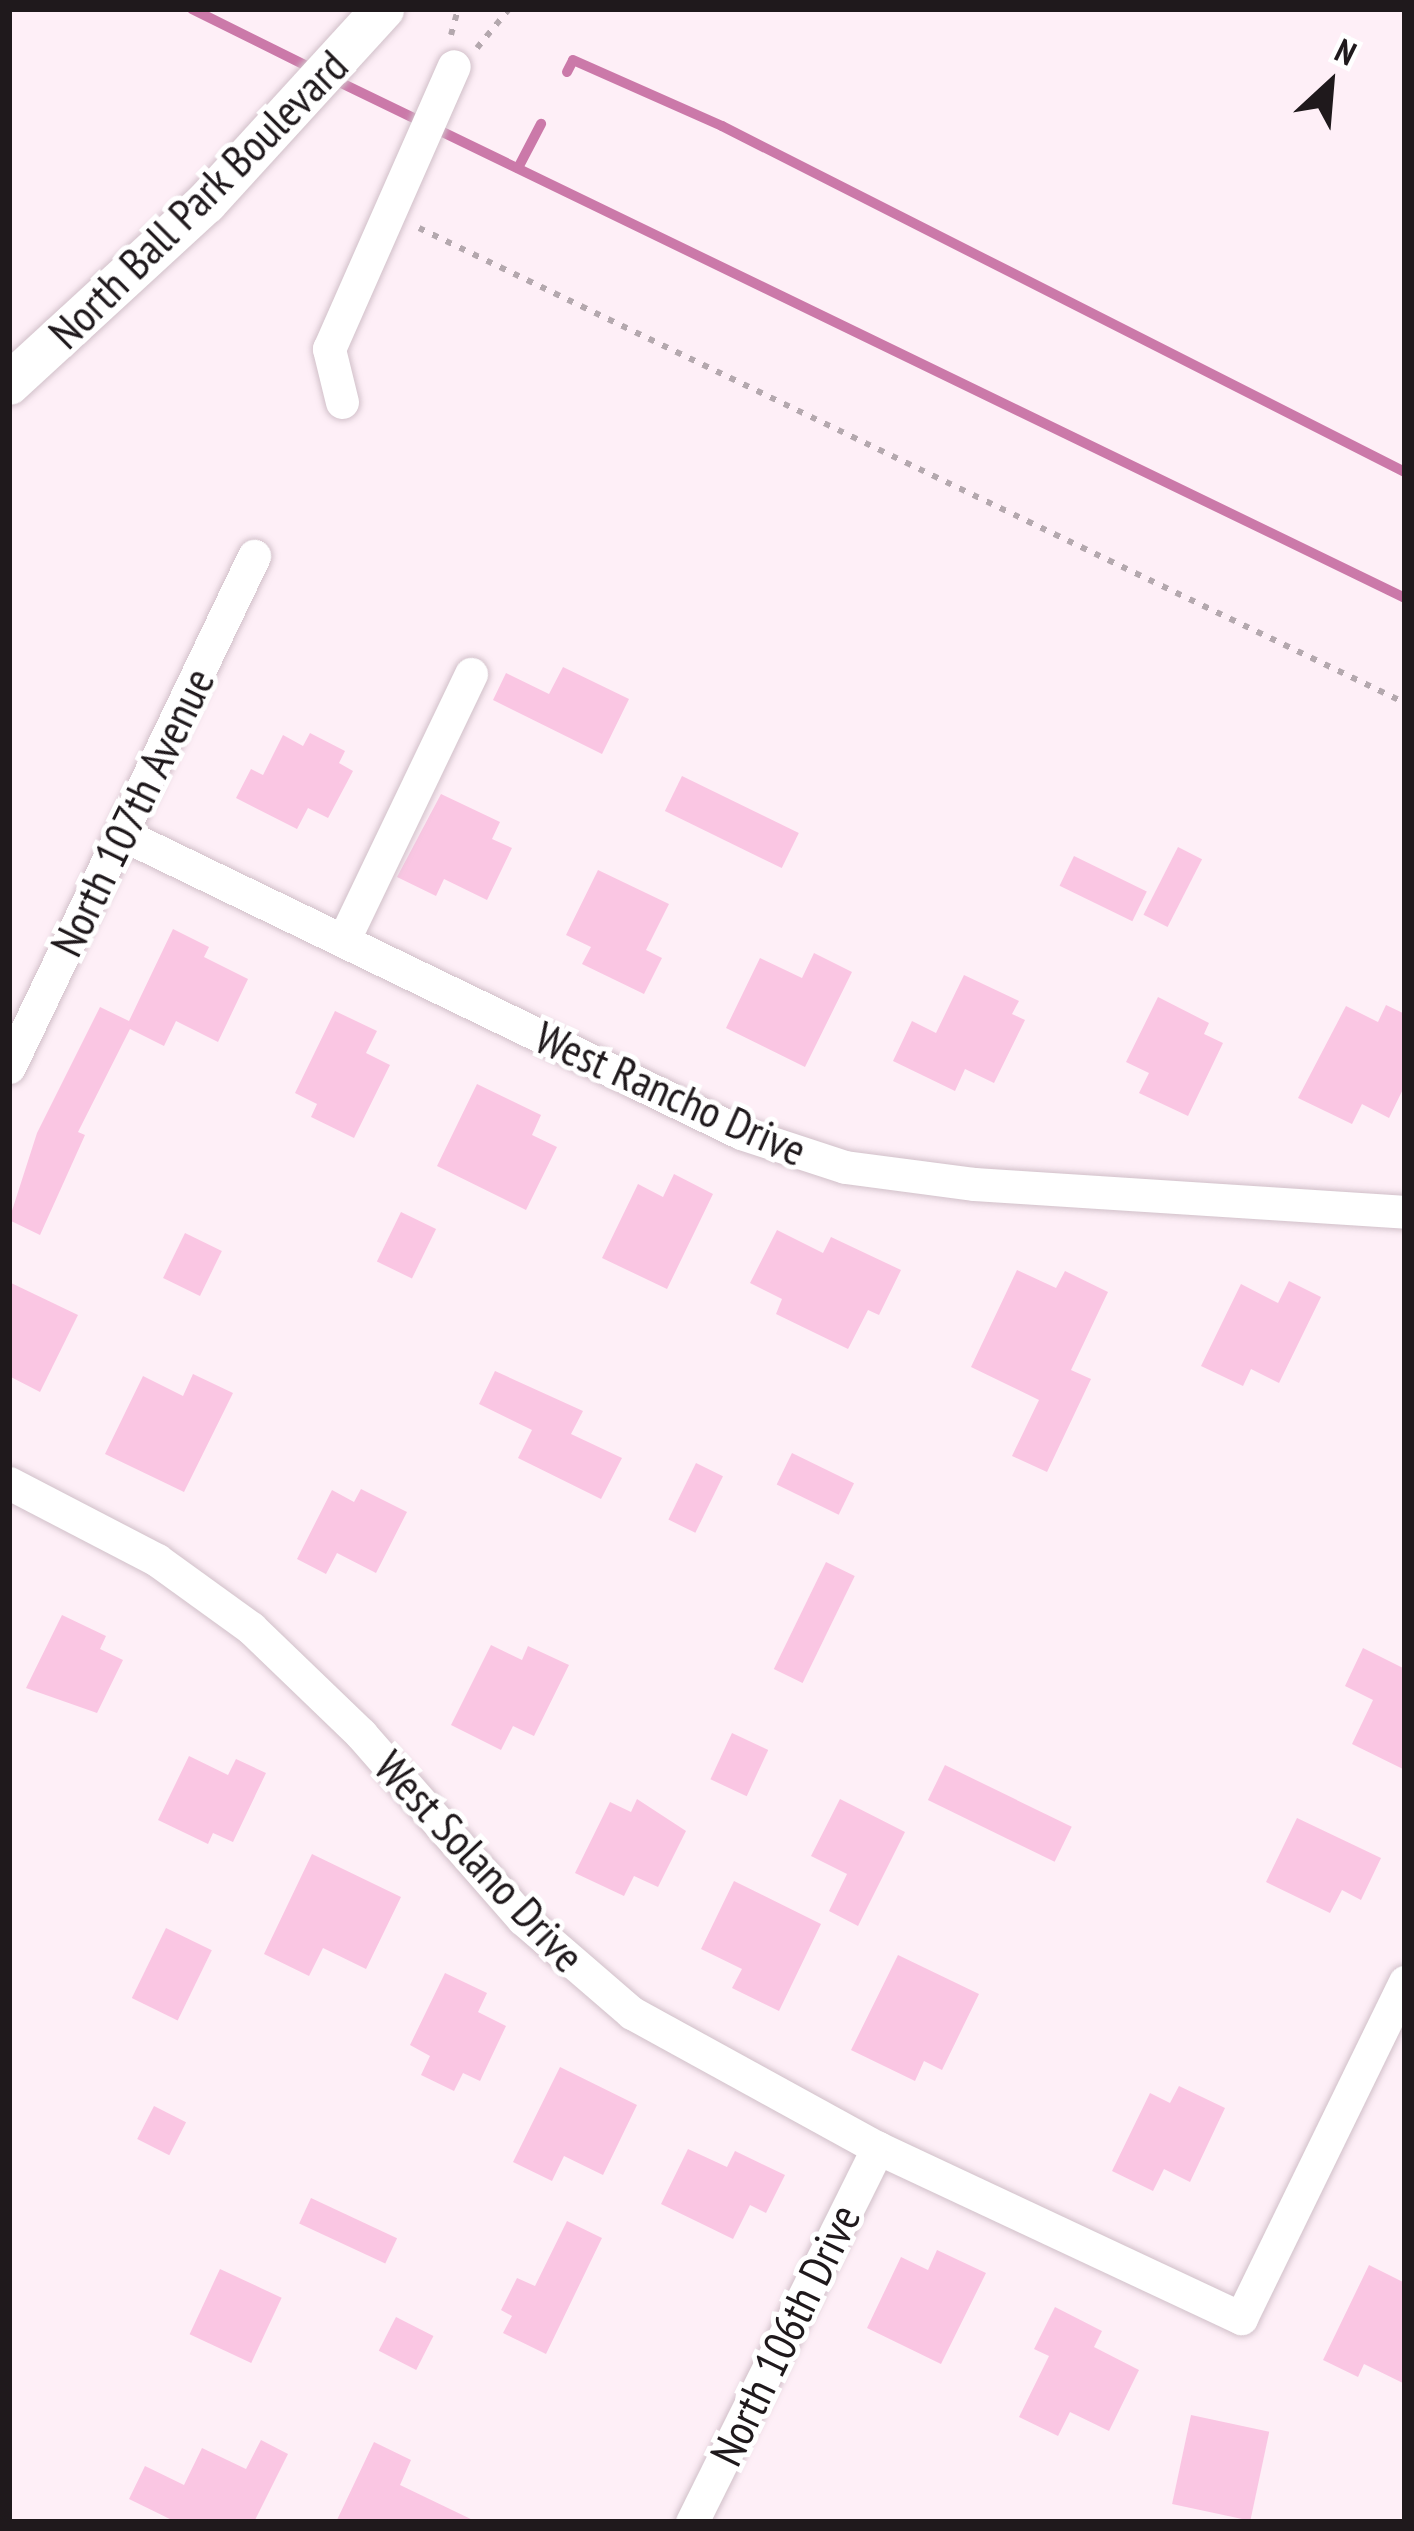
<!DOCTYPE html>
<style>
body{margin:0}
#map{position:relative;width:1414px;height:2531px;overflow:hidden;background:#feeff7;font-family:"PT Sans Narrow",sans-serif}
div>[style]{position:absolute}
.stream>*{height:10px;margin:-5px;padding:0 5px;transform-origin:5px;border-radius:5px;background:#cb79a9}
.building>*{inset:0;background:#fac6e3;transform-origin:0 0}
.path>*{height:6px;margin-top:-3px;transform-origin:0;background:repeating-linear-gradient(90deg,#b4a8ae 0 6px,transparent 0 15px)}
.roads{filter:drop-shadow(0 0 3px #d1c0c9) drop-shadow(0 0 3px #d1c0c9)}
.minor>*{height:33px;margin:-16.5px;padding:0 16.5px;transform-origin:16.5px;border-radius:16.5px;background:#fff}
.major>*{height:42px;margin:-21px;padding:0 21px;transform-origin:21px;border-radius:21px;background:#fff}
span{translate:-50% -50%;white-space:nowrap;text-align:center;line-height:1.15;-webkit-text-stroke:10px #fff;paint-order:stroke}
.street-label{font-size:45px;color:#1f191c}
.frame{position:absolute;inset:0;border:12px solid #1f191c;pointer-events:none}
.north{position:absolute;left:1270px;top:24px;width:120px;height:120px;-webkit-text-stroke:9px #fff;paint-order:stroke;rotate:26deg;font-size:33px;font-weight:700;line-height:48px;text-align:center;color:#1f191c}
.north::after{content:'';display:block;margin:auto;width:42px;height:54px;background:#1f191c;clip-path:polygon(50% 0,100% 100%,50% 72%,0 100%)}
</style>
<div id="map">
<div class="stream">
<i style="left:192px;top:9px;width:140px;rotate:26.4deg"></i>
<i style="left:567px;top:72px;width:13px;rotate:-63deg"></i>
<i style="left:573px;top:60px;width:163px;rotate:23.9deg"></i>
<i style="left:722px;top:126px;width:766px;rotate:26.87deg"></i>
<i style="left:333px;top:79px;width:1191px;rotate:25.83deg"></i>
<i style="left:518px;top:168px;width:50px;rotate:-62.4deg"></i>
</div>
<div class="building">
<i style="clip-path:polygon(563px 667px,629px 699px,602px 754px,493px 700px,506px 673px,549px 694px)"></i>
<i style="clip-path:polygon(310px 733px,345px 751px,339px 763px,353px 771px,328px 818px,308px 808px,297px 829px,236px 798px,251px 769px,263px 775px,283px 735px,303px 746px)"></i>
<i style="left:682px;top:776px;width:130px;height:39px;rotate:26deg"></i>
<i style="clip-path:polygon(441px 794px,500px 822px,492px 839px,512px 848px,487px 900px,444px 879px,436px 896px,397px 877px)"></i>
<i style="left:1178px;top:847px;width:27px;height:76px;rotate:27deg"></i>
<i style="left:1074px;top:856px;width:81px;height:33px;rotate:26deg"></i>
<i style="clip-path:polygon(598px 870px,669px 904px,646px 950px,662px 958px,644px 994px,582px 964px,591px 947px,566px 935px)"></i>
<i style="clip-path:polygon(173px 929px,209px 947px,204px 957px,248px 979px,218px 1042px,176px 1021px,164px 1046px,130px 1029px,78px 1132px,85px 1135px,40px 1235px,9px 1220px,37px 1133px,100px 1007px,129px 1021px)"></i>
<i style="clip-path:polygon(814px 953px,852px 972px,805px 1067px,726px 1028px,760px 958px,802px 978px)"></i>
<i style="clip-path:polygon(964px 975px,1019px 1001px,1012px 1014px,1025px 1020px,994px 1083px,965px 1069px,955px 1091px,893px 1061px,912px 1021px,936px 1033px)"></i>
<i style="clip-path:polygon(1158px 997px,1209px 1023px,1204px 1034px,1223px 1043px,1188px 1116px,1139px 1093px,1149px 1073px,1126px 1062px)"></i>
<i style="clip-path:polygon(1386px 1005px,1405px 1014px,1405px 1085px,1389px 1118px,1362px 1104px,1352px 1124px,1298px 1098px,1346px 1006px,1378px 1022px)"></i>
<i style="clip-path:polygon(335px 1011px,377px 1031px,366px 1053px,390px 1065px,354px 1138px,311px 1117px,317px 1104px,295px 1093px)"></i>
<i style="clip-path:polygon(477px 1084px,541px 1115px,532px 1135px,557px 1147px,526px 1210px,437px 1166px)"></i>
<i style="clip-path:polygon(674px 1174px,713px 1194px,667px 1289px,602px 1258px,638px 1184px,663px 1197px)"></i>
<i style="left:401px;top:1212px;width:39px;height:55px;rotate:26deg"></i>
<i style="clip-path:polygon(777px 1230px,823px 1253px,831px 1237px,901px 1270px,879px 1315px,868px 1310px,848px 1349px,776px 1314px,782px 1299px,750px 1283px)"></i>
<i style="left:185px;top:1233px;width:41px;height:50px;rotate:26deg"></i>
<i style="clip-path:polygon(1017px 1270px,1056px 1288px,1065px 1271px,1108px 1292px,1071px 1370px,1091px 1379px,1047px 1472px,1012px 1456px,1039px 1400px,971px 1367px)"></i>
<i style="clip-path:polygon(1289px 1281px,1321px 1297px,1279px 1383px,1251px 1369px,1243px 1386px,1201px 1366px,1241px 1284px,1278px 1303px)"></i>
<i style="clip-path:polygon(9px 1282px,78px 1315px,40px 1392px,9px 1376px)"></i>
<i style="clip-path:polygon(495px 1371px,583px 1411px,571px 1434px,622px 1458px,601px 1499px,518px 1458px,532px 1430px,479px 1404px)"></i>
<i style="clip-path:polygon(193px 1374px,233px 1393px,184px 1492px,105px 1454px,143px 1376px,183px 1396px)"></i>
<i style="left:792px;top:1453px;width:69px;height:35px;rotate:26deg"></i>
<i style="left:696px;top:1463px;width:30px;height:63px;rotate:26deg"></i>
<i style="clip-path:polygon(361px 1489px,407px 1512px,376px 1573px,337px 1553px,326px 1574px,297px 1559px,332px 1490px,354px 1502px)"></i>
<i style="left:826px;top:1562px;width:32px;height:119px;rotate:26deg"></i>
<i style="clip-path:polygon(62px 1615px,106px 1636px,100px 1649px,123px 1660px,97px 1713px,26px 1688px)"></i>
<i style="clip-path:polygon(491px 1645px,522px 1660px,528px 1646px,569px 1665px,534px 1736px,513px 1726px,501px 1750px,451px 1725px)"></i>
<i style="clip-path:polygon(1363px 1648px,1405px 1669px,1405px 1770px,1352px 1744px,1373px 1700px,1345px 1686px)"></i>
<i style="left:732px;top:1733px;width:40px;height:51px;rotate:25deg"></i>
<i style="clip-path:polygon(189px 1756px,228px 1775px,236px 1759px,266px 1773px,233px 1842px,213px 1833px,208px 1844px,158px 1820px)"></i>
<i style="left:945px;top:1765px;width:141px;height:39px;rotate:26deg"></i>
<i style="clip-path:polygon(637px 1799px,686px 1831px,658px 1887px,634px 1876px,624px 1896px,575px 1873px,610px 1802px,631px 1812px)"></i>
<i style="clip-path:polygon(840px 1799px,905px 1832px,858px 1926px,829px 1911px,847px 1874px,811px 1856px)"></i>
<i style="clip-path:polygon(1297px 1818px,1381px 1858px,1361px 1900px,1342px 1890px,1330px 1913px,1266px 1882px)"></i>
<i style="clip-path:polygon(312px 1854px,401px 1897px,366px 1969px,323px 1948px,309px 1976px,264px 1954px)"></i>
<i style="clip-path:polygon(734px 1881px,821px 1924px,779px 2011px,732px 1988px,742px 1969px,701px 1949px)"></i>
<i style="left:166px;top:1928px;width:51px;height:78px;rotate:26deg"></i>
<i style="clip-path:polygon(898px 1955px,979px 1994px,942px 2070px,924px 2061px,915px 2081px,851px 2050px)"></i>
<i style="clip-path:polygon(445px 1973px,487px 1993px,478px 2012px,506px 2026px,480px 2081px,463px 2073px,454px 2091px,421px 2075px,430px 2056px,410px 2045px)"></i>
<i style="clip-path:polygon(560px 2067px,637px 2105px,603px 2175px,564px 2156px,552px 2181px,513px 2162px)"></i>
<i style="clip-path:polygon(1179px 2086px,1225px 2108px,1190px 2182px,1164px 2169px,1153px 2191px,1112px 2171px,1150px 2093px,1170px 2103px)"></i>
<i style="left:154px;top:2106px;width:36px;height:37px;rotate:27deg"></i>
<i style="clip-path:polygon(688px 2149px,727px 2167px,735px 2151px,785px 2175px,766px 2213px,750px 2205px,733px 2239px,661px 2204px)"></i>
<i style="left:311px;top:2198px;width:95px;height:28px;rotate:25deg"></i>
<i style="clip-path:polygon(567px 2221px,602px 2238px,546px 2354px,503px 2333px,512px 2316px,501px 2310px,517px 2278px,535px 2286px)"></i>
<i style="clip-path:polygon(937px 2250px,986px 2273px,941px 2364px,867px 2328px,901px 2257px,928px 2270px)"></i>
<i style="clip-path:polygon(1369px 2265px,1405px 2283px,1405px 2384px,1364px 2364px,1358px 2377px,1323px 2360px)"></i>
<i style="left:220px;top:2269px;width:68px;height:72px;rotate:25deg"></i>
<i style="clip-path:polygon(1055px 2307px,1102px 2331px,1094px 2347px,1139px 2370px,1109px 2431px,1070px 2412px,1058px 2436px,1019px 2417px,1049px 2356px,1034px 2349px)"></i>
<i style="left:396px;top:2317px;width:42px;height:38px;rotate:27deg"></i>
<i style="left:1191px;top:2415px;width:80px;height:91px;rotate:12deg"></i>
<i style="clip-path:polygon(261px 2440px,288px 2454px,254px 2522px,176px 2522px,129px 2499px,145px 2466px,184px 2485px,202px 2448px,246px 2469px)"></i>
<i style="clip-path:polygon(374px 2442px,411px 2460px,400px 2485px,477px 2522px,336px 2522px)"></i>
</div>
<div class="path">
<i style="left:451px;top:35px;width:27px;rotate:-75deg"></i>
<i style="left:477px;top:48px;width:50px;rotate:-50.6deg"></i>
<i style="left:419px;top:228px;width:1094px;rotate:25.72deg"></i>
</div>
<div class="roads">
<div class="minor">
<i style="left:342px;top:402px;width:55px;rotate:-103.8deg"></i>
<i style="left:329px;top:349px;width:309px;rotate:-66.2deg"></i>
<i style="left:122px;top:834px;width:687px;rotate:25.78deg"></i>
<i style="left:741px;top:1133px;width:109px;rotate:18.1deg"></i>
<i style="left:845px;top:1167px;width:131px;rotate:7.5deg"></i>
<i style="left:975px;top:1184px;width:431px;rotate:3.7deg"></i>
<i style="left:344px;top:939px;width:294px;rotate:-64.4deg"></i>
<i style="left:9px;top:1067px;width:567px;rotate:-64.38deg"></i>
<i style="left:9px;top:1483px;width:167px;rotate:27.5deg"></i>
<i style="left:157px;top:1560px;width:116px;rotate:35.9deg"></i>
<i style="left:251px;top:1628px;width:153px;rotate:43.9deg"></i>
<i style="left:361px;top:1734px;width:246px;rotate:48.8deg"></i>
<i style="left:523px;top:1919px;width:144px;rotate:40.8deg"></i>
<i style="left:632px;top:2013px;width:281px;rotate:28.8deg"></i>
<i style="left:878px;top:2148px;width:401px;rotate:25.1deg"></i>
<i style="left:1241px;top:2318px;width:374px;rotate:-64deg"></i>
<i style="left:692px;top:2522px;width:418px;rotate:-63.6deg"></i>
</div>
<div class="major">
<i style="left:9px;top:384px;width:268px;rotate:-42.6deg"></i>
<i style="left:206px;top:203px;width:263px;rotate:-47.6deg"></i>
</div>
</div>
<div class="street-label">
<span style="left:198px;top:199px;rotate:-45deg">North Ball Park Boulevard</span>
<span style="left:132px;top:812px;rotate:-64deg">North 107th Avenue</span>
<span style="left:671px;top:1093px;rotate:24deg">West Rancho Drive</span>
<span style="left:480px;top:1861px;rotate:47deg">West Solano Drive</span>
<span style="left:785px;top:2335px;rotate:-64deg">North 106th Drive</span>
</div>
<div class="frame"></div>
<div class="north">N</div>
</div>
